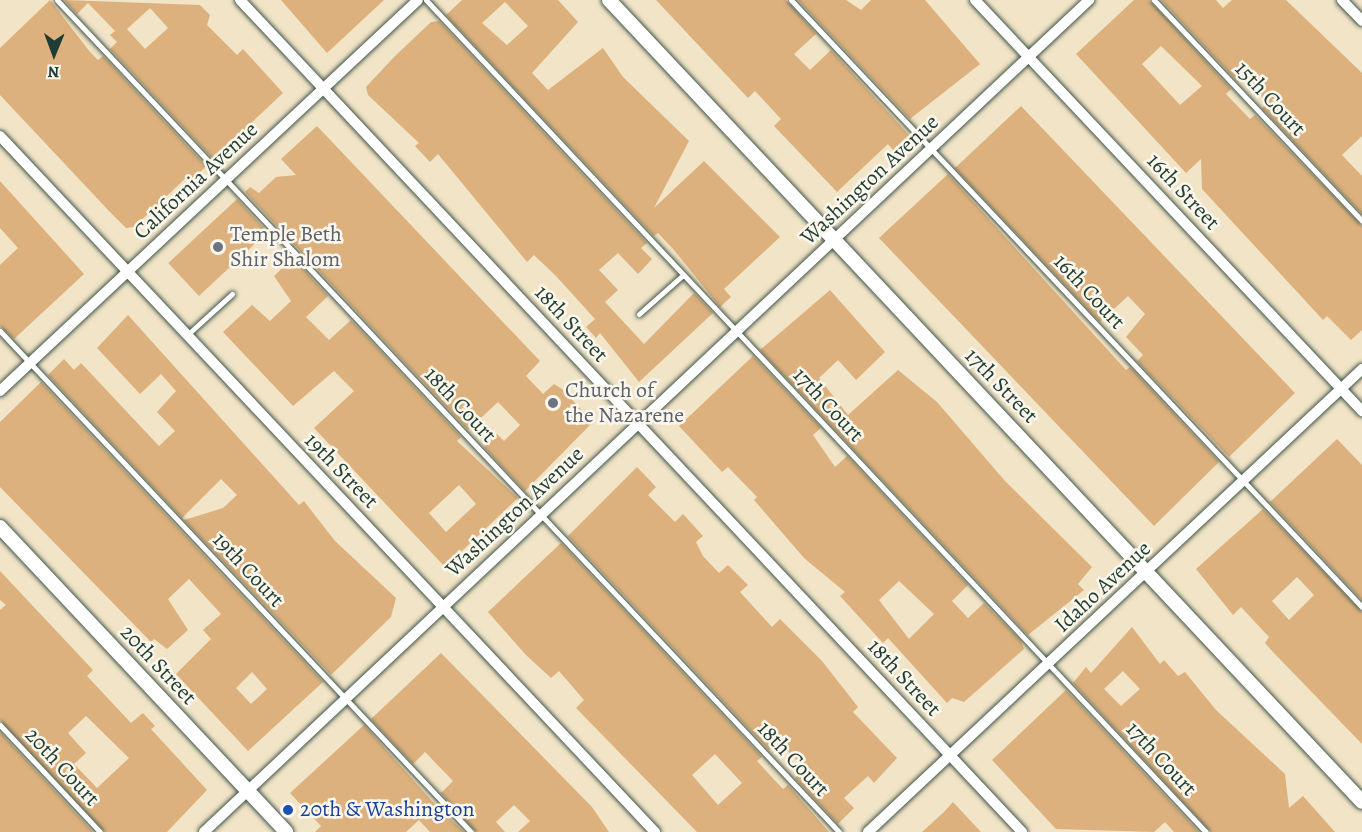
<!DOCTYPE html>
<style>
body{margin:0}
#map{position:relative;width:1362px;height:832px;overflow:hidden;background:#f2e4c7;font-family:Alegreya,serif}
div>[style]{position:absolute}
.building>*{inset:0;background:#ddb17d;transform-origin:0 0}
.roads{filter:drop-shadow(0 0 2px #3f564a) drop-shadow(0 0 2px #3f564a)}
.service>*{height:5px;margin:-2.5px;padding:0 2.5px;transform-origin:2.5px;border-radius:2.5px;background:#fff}
.minor>*{height:10px;margin:-5px;padding:0 5px;transform-origin:5px;border-radius:5px;background:#fff}
.tertiary>*{height:14px;margin:-7px;padding:0 7px;transform-origin:7px;border-radius:7px;background:#fff}
.dots>*{width:16px;height:16px;translate:-50% -50%;box-sizing:border-box;border:3px solid #fbf7ec;border-radius:50%}
span{translate:-50% -50%;white-space:nowrap;text-align:center;line-height:1.15;-webkit-text-stroke:5px #fbf7ec;paint-order:stroke}
.street-label{font-size:22px;color:#1f3d34}
.worship-label{font-size:22px;color:#5b616d}
.left{translate:0 -50%;text-align:left}
.transit-label{font-size:22px;color:#164399}
.north{position:absolute;left:24px;top:24px;width:60px;height:60px;-webkit-text-stroke:4px #fbf7ec;paint-order:stroke;rotate:181deg;font-size:16px;font-weight:700;line-height:24px;text-align:center;color:#1f3d34}
.north::after{content:'';display:block;margin:auto;width:21px;height:27px;background:#1f3d34;clip-path:polygon(50% 0,100% 100%,50% 72%,0 100%)}
</style>
<div id="map">
<div class="building">
<i style="clip-path:polygon(50px 0,90px 52px,98px 60px,103px 56px,206px 166px,193px 180px,189px 175px,134px 227px,126px 228px,109px 211px,0 95px,0 48px)"></i>
<i style="clip-path:polygon(evenodd,64px 0,200px 5px,210px 15px,207px 25px,237px 55px,243px 49px,283px 93px,213px 159px,110px 49px,117px 42px,110px 35px,115px 31px,88px 3px,77px 14px,64px 0,150px 8px,168px 28px,145px 49px,127px 29px,150px 8px)"></i>
<i style="clip-path:polygon(281px 0,384px 0,327px 53px)"></i>
<i style="clip-path:polygon(evenodd,462px 0,558px 0,578px 22px,532px 73px,548px 90px,603px 48px,623px 77px,689px 141px,654px 208px,704px 161px,780px 237px,724px 289px,731px 297px,720px 307px,674px 250px,658px 233px,654px 236px,446px 15px,462px 0,505px 2px,528px 26px,507px 45px,482px 23px,505px 2px)"></i>
<i style="clip-path:polygon(656px 0,786px 0,816px 34px,794px 54px,810px 70px,831px 50px,909px 135px,893px 150px,888px 144px,837px 192px,774px 126px,781px 119px,755px 91px,748px 98px)"></i>
<i style="clip-path:polygon(798px 0,846px 0,861px 10px,871px 0,925px 0,980px 64px,910px 119px)"></i>
<i style="clip-path:polygon(evenodd,1134px 0,1149px 0,1231px 89px,1226px 94px,1250px 119px,1255px 115px,1362px 226px,1362px 330px,1351px 340px,1327px 316px,1323px 320px,1202px 189px,1201px 159px,1186px 173px,1076px 54px,1134px 0,1161px 46px,1202px 86px,1180px 105px,1142px 64px,1161px 46px)"></i>
<i style="clip-path:polygon(1161px 0,1216px 0,1223px 8px,1232px 0,1286px 0,1362px 73px,1362px 136px,1342px 155px,1362px 176px,1362px 214px,1262px 108px,1268px 103px,1257px 92px,1243px 77px,1238px 82px)"></i>
<i style="clip-path:polygon(439px 21px,647px 243px,641px 248px,652px 259px,638px 274px,618px 253px,599px 270px,618px 290px,605px 302px,644px 344px,694px 293px,713px 313px,639px 382px,600px 333px,596px 338px,586px 327px,595px 319px,556px 276px,534px 255px,527px 262px,438px 154px,430px 162px,415px 146px,419px 143px,368px 95px,366px 87px,394px 57px,431px 22px)"></i>
<i style="clip-path:polygon(1021px 106px,1295px 393px,1229px 457px,1137px 361px,1143px 355px,1126px 337px,1145px 314px,1128px 296px,1100px 322px,955px 168px)"></i>
<i style="clip-path:polygon(317px 126px,540px 361px,526px 376px,543px 394px,554px 384px,562px 389px,593px 422px,525px 491px,484px 447px,497px 434px,504px 441px,520px 425px,498px 402px,468px 430px,245px 192px,250px 187px,259px 193px,276px 177px,296px 175px,281px 159px)"></i>
<i style="clip-path:polygon(948px 174px,1126px 370px,1130px 367px,1219px 462px,1154px 526px,879px 238px)"></i>
<i style="clip-path:polygon(0 181px,84px 274px,14px 339px,0 326px,0 265px,18px 248px,0 228px)"></i>
<i style="left:237px;top:199px;width:45px;height:94px;rotate:47deg"></i>
<i style="clip-path:polygon(evenodd,293px 258px,328px 296px,306px 317px,329px 340px,351px 320px,461px 437px,457px 441px,518px 498px,445px 567px,314px 428px,354px 391px,334px 371px,293px 406px,223px 332px,252px 305px,270px 321px,291px 301px,274px 276px,293px 258px,459px 485px,476px 504px,446px 532px,429px 513px,459px 485px)"></i>
<i style="clip-path:polygon(830px 290px,885px 352px,856px 380px,838px 360px,819px 378px,848px 415px,898px 370px,937px 402px,1005px 481px,1092px 567px,1078px 584px,1084px 590px,1028px 635px,760px 350px)"></i>
<i style="clip-path:polygon(128px 315px,299px 505px,304px 501px,335px 541px,396px 598px,391px 617px,331px 675px,184px 520px,223px 508px,237px 495px,221px 479px,182px 518px,48px 375px,64px 359px,74px 370px,81px 363px,159px 446px,175px 431px,157px 412px,176px 391px,161px 374px,140px 394px,97px 348px)"></i>
<i style="clip-path:polygon(evenodd,753px 356px,821px 428px,813px 435px,835px 467px,847px 456px,968px 585px,952px 601px,968px 618px,984px 603px,1021px 641px,1024px 649px,964px 702px,952px 698px,947px 703px,888px 638px,883px 643px,840px 596px,845px 592px,804px 558px,754px 500px,757px 497px,728px 467px,722px 472px,679px 426px,753px 356px,899px 581px,934px 614px,909px 639px,879px 600px,899px 581px)"></i>
<i style="clip-path:polygon(evenodd,41px 382px,323px 682px,248px 751px,176px 674px,211px 639px,203px 630px,221px 614px,189px 579px,168px 599px,188px 630px,167px 649px,154px 639px,151px 642px,0 487px,0 422px,41px 382px,252px 672px,267px 689px,251px 704px,236px 688px,252px 672px)"></i>
<i style="clip-path:polygon(1337px 439px,1362px 465px,1362px 600px,1270px 502px)"></i>
<i style="clip-path:polygon(637px 467px,656px 487px,648px 495px,675px 522px,683px 514px,703px 536px,696px 542px,703px 556px,719px 573px,728px 565px,748px 585px,740px 592px,772px 627px,780px 619px,822px 661px,858px 707px,853px 712px,897px 758px,874px 783px,868px 776px,844px 798px,854px 808px,838px 824px,795px 778px,805px 769px,778px 741px,769px 750px,568px 536px)"></i>
<i style="clip-path:polygon(evenodd,1263px 509px,1362px 612px,1362px 744px,1273px 652px,1265px 643px,1269px 637px,1241px 607px,1233px 615px,1196px 569px,1263px 509px,1297px 577px,1314px 595px,1289px 620px,1272px 601px,1297px 577px)"></i>
<i style="clip-path:polygon(evenodd,561px 543px,762px 757px,757px 761px,783px 789px,788px 785px,829px 832px,697px 832px,576px 708px,584px 700px,559px 671px,551px 678px,526px 655px,488px 612px,561px 543px,715px 754px,742px 783px,718px 805px,692px 775px,715px 754px)"></i>
<i style="clip-path:polygon(evenodd,0 571px,93px 670px,87px 676px,131px 723px,143px 713px,155px 726px,151px 729px,207px 790px,167px 832px,105px 832px,0 720px,0 610px,6px 605px,0 600px,0 571px,86px 716px,129px 758px,97px 788px,74px 764px,86px 753px,68px 733px,86px 716px)"></i>
<i style="clip-path:polygon(evenodd,1132px 627px,1160px 664px,1164px 660px,1178px 676px,1185px 672px,1216px 710px,1285px 774px,1289px 808px,1303px 796px,1335px 832px,1211px 832px,1073px 683px,1086px 667px,1091px 673px,1132px 627px,1123px 671px,1140px 689px,1121px 706px,1104px 689px,1123px 671px)"></i>
<i style="clip-path:polygon(441px 653px,592px 807px,609px 832px,518px 832px,530px 821px,514px 805px,496px 822px,505px 832px,476px 832px,441px 793px,453px 781px,425px 752px,413px 764px,371px 719px)"></i>
<i style="clip-path:polygon(1066px 690px,1199px 832px,1174px 832px,1165px 822px,1154px 832px,1056px 829px,992px 760px)"></i>
<i style="clip-path:polygon(364px 725px,432px 801px,464px 832px,430px 832px,419px 820px,406px 832px,315px 832px,321px 826px,290px 793px)"></i>
<i style="clip-path:polygon(0 732px,93px 832px,0 832px)"></i>
<i style="clip-path:polygon(953px 802px,981px 832px,922px 832px,944px 812px)"></i>
</div>
<div class="roads">
<div class="service">
<i style="left:57px;top:0;width:1142px;rotate:46.77deg"></i>
<i style="left:426px;top:0;width:1140px;rotate:46.85deg"></i>
<i style="left:791px;top:0;width:833px;rotate:46.75deg"></i>
<i style="left:1154px;top:0;width:303px;rotate:46.7deg"></i>
<i style="left:639px;top:314px;width:59px;rotate:-41.6deg"></i>
<i style="left:0;top:331px;width:688px;rotate:46.77deg"></i>
<i style="left:187px;top:335px;width:61px;rotate:-42.3deg"></i>
<i style="left:0;top:725px;width:146px;rotate:46.9deg"></i>
</div>
<div class="minor">
<i style="left:240px;top:0;width:1142px;rotate:46.77deg"></i>
<i style="left:975px;top:0;width:565px;rotate:46.72deg"></i>
<i style="left:1342px;top:0;width:29px;rotate:46deg"></i>
<i style="left:0;top:136px;width:956px;rotate:46.74deg"></i>
<i style="left:0;top:391px;width:572px;rotate:-43.09deg"></i>
<i style="left:204px;top:832px;width:1215px;rotate:-43.23deg"></i>
<i style="left:868px;top:832px;width:677px;rotate:-43.14deg"></i>
</div>
<div class="tertiary">
<i style="left:609px;top:0;width:1100px;rotate:46.8deg"></i>
<i style="left:0;top:527px;width:418px;rotate:46.8deg"></i>
</div>
</div>
<div class="dots">
<i style="left:218px;top:247px;background:#6b7280"></i>
<i style="left:553px;top:403px;background:#6b7280"></i>
<i style="left:288px;top:810px;background:#1a4fb4"></i>
</div>
<div class="street-label">
<span style="left:1270px;top:99px;rotate:47deg">15th Court</span>
<span style="left:870px;top:180px;rotate:-43deg">Washington Avenue</span>
<span style="left:196px;top:181px;rotate:-43deg">California Avenue</span>
<span style="left:1183px;top:192px;rotate:47deg">16th Street</span>
<span style="left:1089px;top:292px;rotate:47deg">16th Court</span>
<span style="left:571px;top:324px;rotate:47deg">18th Street</span>
<span style="left:1001px;top:386px;rotate:46deg">17th Street</span>
<span style="left:460px;top:405px;rotate:47deg">18th Court</span>
<span style="left:828px;top:405px;rotate:47deg">17th Court</span>
<span style="left:341px;top:471px;rotate:46deg">19th Street</span>
<span style="left:515px;top:512px;rotate:-43deg">Washington Avenue</span>
<span style="left:248px;top:570px;rotate:47deg">19th Court</span>
<span style="left:1103px;top:587px;rotate:-43deg">Idaho Avenue</span>
<span style="left:158px;top:665px;rotate:47deg">20th Street</span>
<span style="left:904px;top:678px;rotate:47deg">18th Street</span>
<span style="left:793px;top:759px;rotate:47deg">18th Court</span>
<span style="left:1161px;top:759px;rotate:47deg">17th Court</span>
<span style="left:62px;top:767px;rotate:47deg">20th Court</span>
</div>
<div class="worship-label">
<span class="left" style="left:230px;top:247px">Temple Beth<br>Shir Shalom</span>
<span class="left" style="left:565px;top:403px">Church of<br>the Nazarene</span>
</div>
<div class="transit-label">
<span class="left" style="left:300px;top:810px">20th &amp; Washington</span>
</div>
<div class="north">N</div>
</div>
